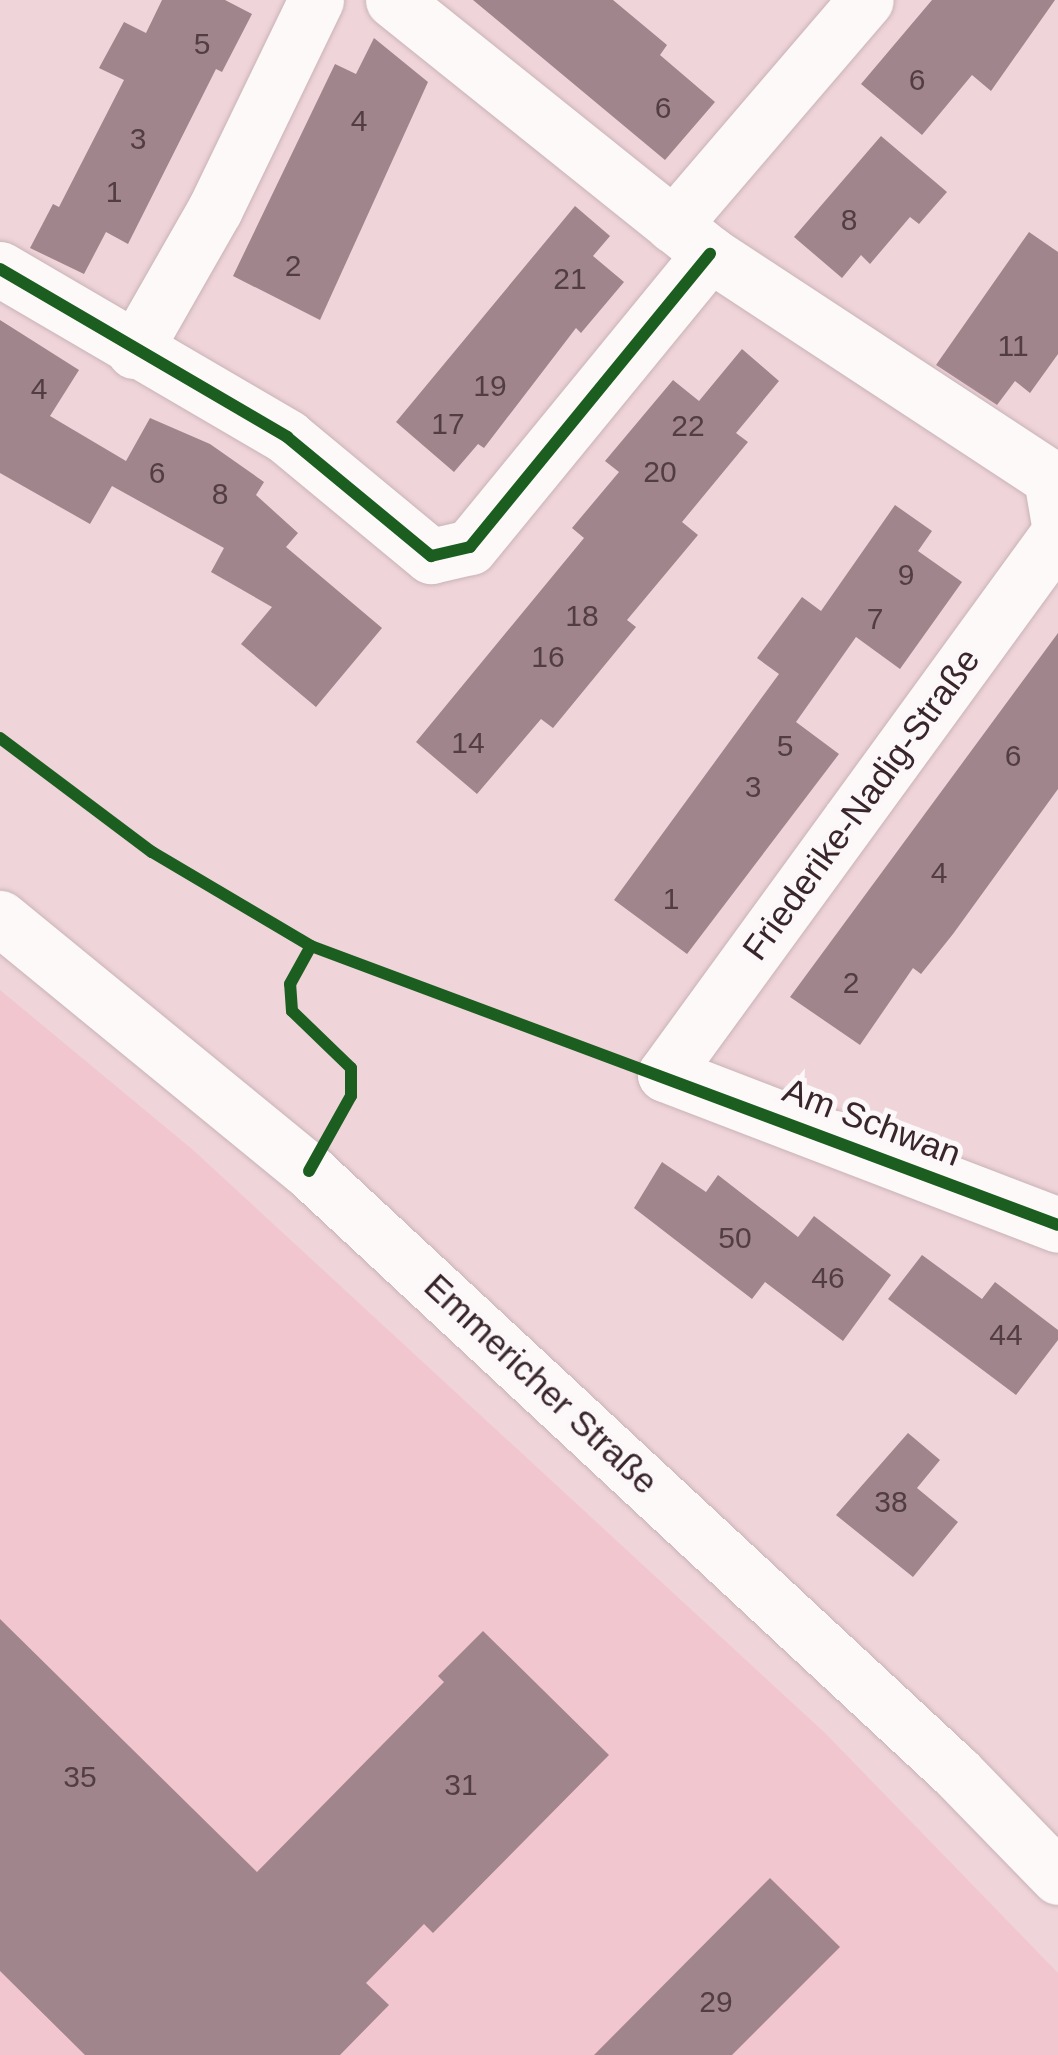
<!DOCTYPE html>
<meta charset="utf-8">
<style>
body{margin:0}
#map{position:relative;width:1058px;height:2055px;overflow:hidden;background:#efd4d9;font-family:Helvetica,sans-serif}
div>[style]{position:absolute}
.built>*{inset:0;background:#f1c6cf}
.building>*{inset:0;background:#a0858c}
.roads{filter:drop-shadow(0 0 2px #c8b3b7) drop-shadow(0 0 2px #c8b3b7)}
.minor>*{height:55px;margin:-27.5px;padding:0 27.5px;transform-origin:27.5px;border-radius:27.5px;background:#fdf9f9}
.secondary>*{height:55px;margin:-27.5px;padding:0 27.5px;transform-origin:27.5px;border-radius:27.5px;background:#fdf9f9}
.cycleway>*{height:12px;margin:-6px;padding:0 6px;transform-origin:6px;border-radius:6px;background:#1b5e20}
span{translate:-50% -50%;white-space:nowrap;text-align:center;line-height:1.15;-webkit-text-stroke:10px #fcf7f8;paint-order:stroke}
.number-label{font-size:30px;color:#523e42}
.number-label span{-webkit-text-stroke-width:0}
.street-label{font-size:35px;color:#38262a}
</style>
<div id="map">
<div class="built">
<i style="clip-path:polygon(0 990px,193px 1150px,825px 1733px,1058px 1973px,1058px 2055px,0 2055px)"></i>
</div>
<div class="building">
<i style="clip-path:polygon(162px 0,225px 0,252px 14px,222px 72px,216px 69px,128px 244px,106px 232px,84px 274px,30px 248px,53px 204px,59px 207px,124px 80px,99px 68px,124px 22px,146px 33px)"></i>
<i style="clip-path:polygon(473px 0,613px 0,667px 45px,660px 55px,715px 102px,665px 160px)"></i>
<i style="clip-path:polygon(932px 0,1055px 0,991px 91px,972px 75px,922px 135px,861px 84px)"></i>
<i style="clip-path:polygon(374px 38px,428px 82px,320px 320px,233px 276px,335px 64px,356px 74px)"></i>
<i style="clip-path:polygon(881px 136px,947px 192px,919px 224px,910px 217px,870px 264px,861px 255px,842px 278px,794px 237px)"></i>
<i style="clip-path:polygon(575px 206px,610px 236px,593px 256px,624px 282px,581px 333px,576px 328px,484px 448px,478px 444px,454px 472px,396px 422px)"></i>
<i style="clip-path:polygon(1029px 232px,1058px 252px,1058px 354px,1030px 393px,1015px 381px,997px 405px,936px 365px)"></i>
<i style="clip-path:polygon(0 320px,79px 370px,50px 416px,126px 461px,150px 418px,210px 444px,264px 482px,256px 495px,298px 533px,286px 547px,382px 628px,316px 707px,241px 644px,272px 607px,211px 572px,224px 548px,112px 486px,90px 524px,0 473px)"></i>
<i style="clip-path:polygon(742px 349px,779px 381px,736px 433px,748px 442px,682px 522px,698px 535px,627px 620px,636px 627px,553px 728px,541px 719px,477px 794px,416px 742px,584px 538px,572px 528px,619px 472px,605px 461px,673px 380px,699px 401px)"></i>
<i style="clip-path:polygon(895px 505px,932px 531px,918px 551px,962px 582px,900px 669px,856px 637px,796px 722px,839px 754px,687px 954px,614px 900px,779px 674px,757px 658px,802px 597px,821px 611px)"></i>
<i style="clip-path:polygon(1058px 633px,1058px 789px,953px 934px,921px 974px,913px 968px,860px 1045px,790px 997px)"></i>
<i style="clip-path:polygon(662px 1162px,706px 1192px,718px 1175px,798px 1237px,814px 1216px,891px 1275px,843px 1341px,765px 1282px,752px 1299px,634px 1208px)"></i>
<i style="clip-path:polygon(922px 1255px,982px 1299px,995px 1282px,1058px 1330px,1058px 1340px,1016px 1395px,888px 1299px)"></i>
<i style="clip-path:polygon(908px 1433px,940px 1460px,917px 1488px,958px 1522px,913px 1577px,836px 1515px)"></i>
<i style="clip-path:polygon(0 1619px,257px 1872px,444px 1682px,438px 1676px,483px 1631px,609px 1755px,433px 1933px,424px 1924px,366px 1983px,389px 2005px,340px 2055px,85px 2055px,0 1971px)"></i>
<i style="clip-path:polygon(770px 1878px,840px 1947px,732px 2055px,594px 2055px)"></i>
</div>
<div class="roads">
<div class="minor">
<i style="left:393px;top:0;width:406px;rotate:38.7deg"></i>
<i style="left:710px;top:254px;width:408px;rotate:33.3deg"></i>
<i style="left:1051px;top:478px;width:42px;rotate:80.3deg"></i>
<i style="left:673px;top:225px;width:296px;rotate:-49.4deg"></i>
<i style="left:0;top:269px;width:333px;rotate:30.3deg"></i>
<i style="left:287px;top:437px;width:187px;rotate:39.6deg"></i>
<i style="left:431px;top:556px;width:40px;rotate:-13deg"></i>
<i style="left:470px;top:547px;width:379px;rotate:-50.7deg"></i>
<i style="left:134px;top:351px;width:163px;rotate:-60.3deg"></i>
<i style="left:215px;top:209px;width:232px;rotate:-64.2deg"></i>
<i style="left:1058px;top:534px;width:668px;rotate:126.05deg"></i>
<i style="left:665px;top:1074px;width:421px;rotate:21deg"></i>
</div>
<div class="secondary">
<i style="left:0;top:918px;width:399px;rotate:39.3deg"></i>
<i style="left:309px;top:1171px;width:884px;rotate:42.89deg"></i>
<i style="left:957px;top:1773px;width:145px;rotate:45.8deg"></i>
</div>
</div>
<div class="cycleway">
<i style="left:0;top:269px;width:333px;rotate:30.3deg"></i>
<i style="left:287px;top:437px;width:187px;rotate:39.6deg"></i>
<i style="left:431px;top:556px;width:40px;rotate:-13deg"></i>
<i style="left:470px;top:547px;width:379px;rotate:-50.7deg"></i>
<i style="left:0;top:738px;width:190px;rotate:36.9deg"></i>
<i style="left:152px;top:852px;width:185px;rotate:30.6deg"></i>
<i style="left:311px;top:946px;width:797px;rotate:20.48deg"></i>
<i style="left:309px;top:1171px;width:86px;rotate:-60.8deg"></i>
<i style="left:351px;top:1096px;width:28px;rotate:-90deg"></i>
<i style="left:351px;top:1068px;width:82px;rotate:-136deg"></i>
<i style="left:292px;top:1011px;width:27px;rotate:-94deg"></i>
<i style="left:290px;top:984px;width:43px;rotate:-61.1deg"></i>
</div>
<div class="number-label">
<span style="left:202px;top:44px">5</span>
<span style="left:917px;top:80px">6</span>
<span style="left:663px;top:108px">6</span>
<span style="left:359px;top:121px">4</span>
<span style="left:138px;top:139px">3</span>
<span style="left:114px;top:192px">1</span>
<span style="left:849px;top:220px">8</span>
<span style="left:293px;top:266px">2</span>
<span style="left:570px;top:279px">21</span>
<span style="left:1013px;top:346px">11</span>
<span style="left:490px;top:386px">19</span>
<span style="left:39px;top:389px">4</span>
<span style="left:448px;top:424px">17</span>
<span style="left:688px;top:426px">22</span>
<span style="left:660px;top:472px">20</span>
<span style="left:157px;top:473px">6</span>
<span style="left:220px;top:494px">8</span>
<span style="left:906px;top:575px">9</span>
<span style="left:582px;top:616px">18</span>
<span style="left:875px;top:619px">7</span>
<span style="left:548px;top:657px">16</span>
<span style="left:468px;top:743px">14</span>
<span style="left:785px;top:746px">5</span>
<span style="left:1013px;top:756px">6</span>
<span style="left:753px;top:787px">3</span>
<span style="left:939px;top:873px">4</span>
<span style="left:671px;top:899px">1</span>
<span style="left:851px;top:983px">2</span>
<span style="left:735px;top:1238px">50</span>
<span style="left:828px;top:1278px">46</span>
<span style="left:1006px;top:1335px">44</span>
<span style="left:891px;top:1502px">38</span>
<span style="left:80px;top:1777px">35</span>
<span style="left:461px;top:1785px">31</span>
<span style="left:716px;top:2002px">29</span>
</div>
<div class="street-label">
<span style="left:861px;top:804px;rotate:-54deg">Friederike-Nadig-Straße</span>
<span style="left:872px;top:1122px;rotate:21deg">Am Schwan</span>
<span style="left:541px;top:1384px;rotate:43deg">Emmericher Straße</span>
</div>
</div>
